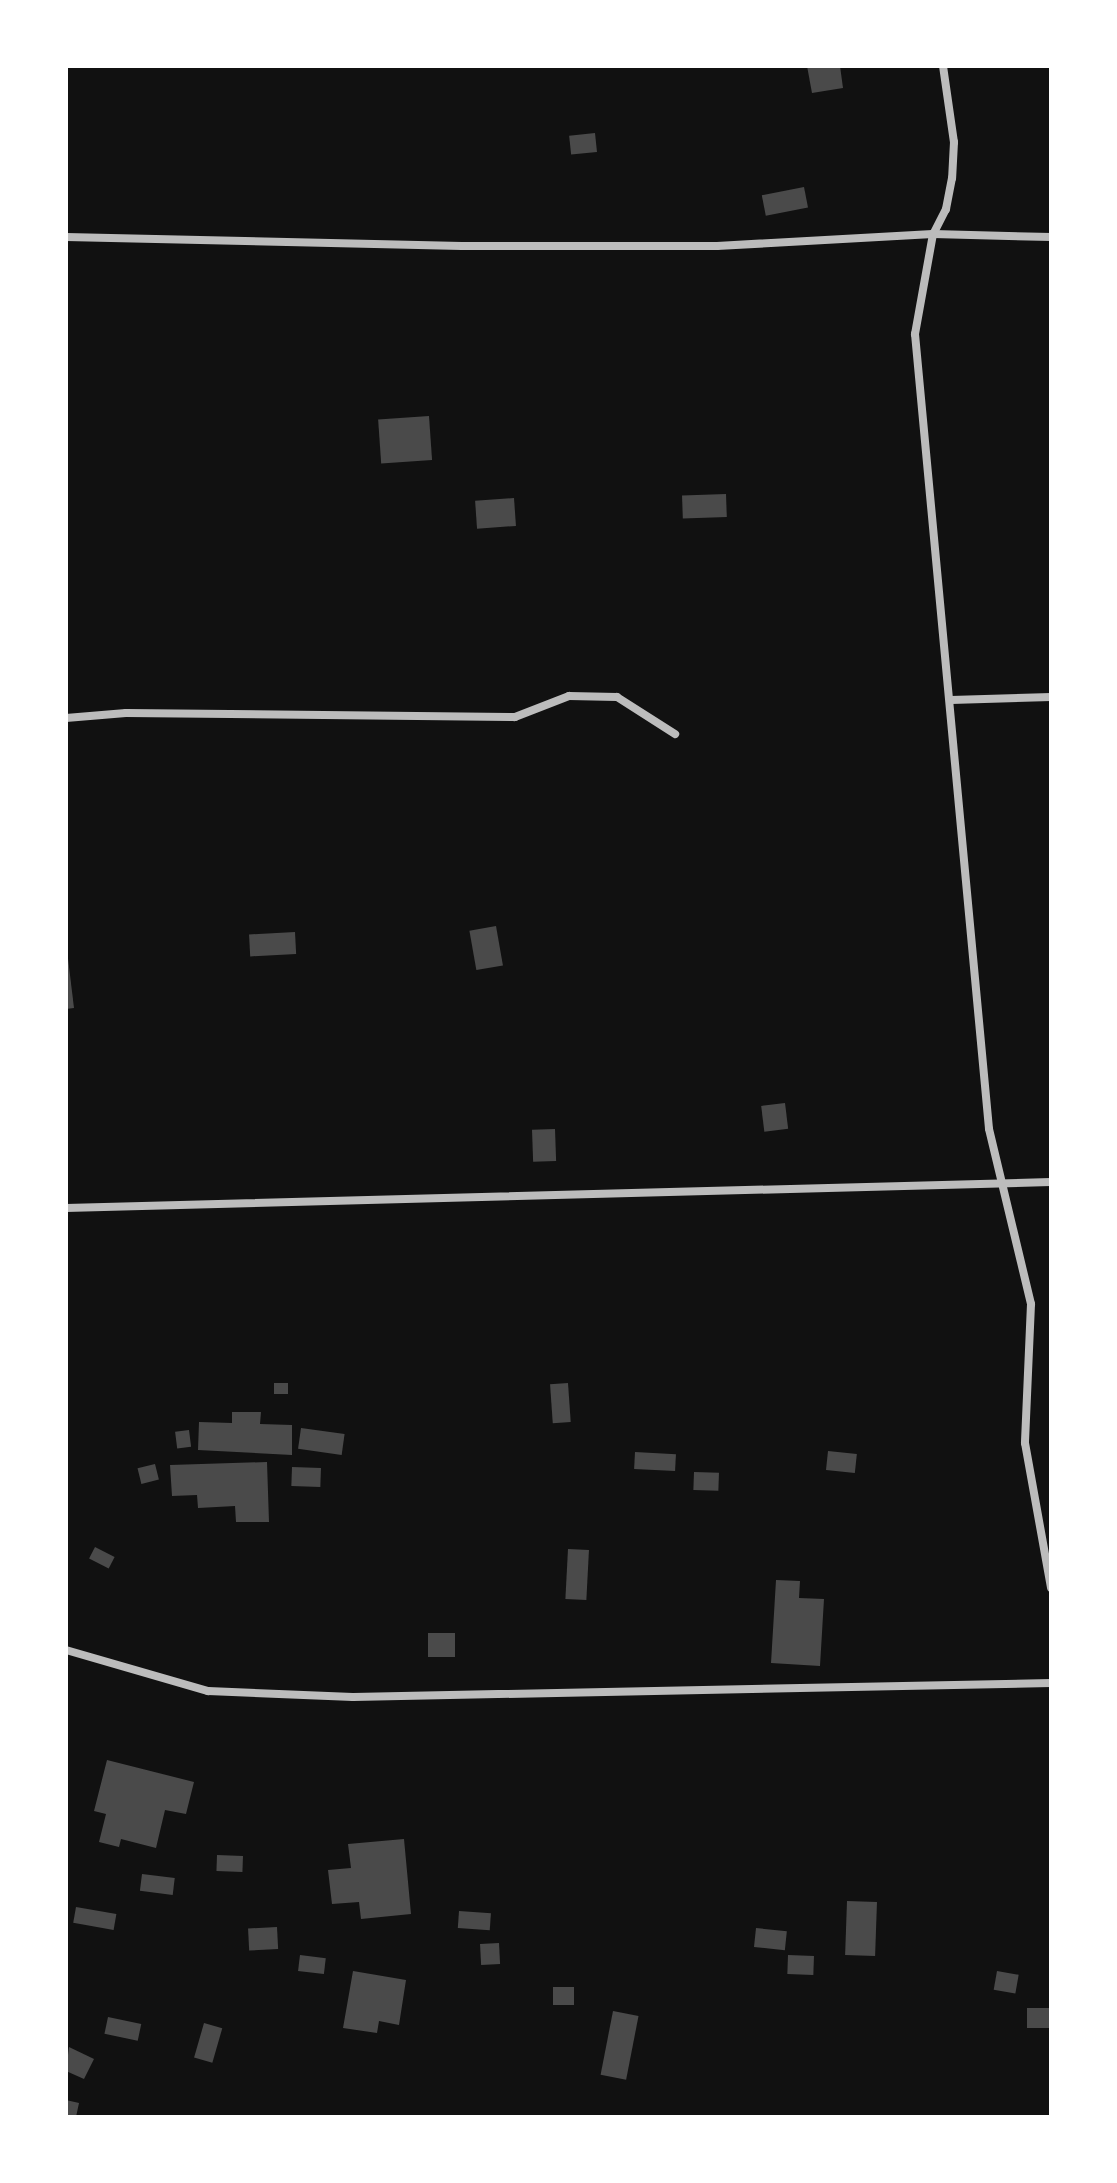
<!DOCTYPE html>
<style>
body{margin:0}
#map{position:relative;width:1117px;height:2183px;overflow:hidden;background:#111;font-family:"Playfair Display",serif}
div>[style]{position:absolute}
.building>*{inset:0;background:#4a4a4a;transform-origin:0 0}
.minor>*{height:8px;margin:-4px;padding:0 4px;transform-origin:4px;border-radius:4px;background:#bcbcbc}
span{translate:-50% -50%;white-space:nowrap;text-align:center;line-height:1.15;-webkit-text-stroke:6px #fff;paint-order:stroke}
.frame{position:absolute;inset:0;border:68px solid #fff;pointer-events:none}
</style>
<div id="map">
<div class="building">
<i style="clip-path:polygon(807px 66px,840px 66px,843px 88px,812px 93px)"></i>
<i style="left:595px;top:133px;width:19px;height:26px;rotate:84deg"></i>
<i style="left:804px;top:187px;width:21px;height:43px;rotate:79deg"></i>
<i style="left:429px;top:416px;width:44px;height:51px;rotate:86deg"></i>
<i style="left:726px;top:494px;width:23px;height:44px;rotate:88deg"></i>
<i style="left:514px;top:498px;width:28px;height:39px;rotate:86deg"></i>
<i style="left:496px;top:926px;width:40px;height:27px;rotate:80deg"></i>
<i style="left:295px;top:932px;width:22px;height:46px;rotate:87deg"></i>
<i style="clip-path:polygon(66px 942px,74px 1008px,66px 1009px)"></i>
<i style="left:785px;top:1103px;width:26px;height:24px;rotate:83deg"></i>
<i style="left:555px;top:1129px;width:32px;height:23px;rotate:88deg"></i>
<i style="left:288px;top:1383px;width:11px;height:14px;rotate:90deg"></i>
<i style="left:568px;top:1383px;width:39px;height:18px;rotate:86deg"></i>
<i style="clip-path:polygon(232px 1412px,261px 1412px,260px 1424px,292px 1425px,292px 1455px,198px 1450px,199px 1422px,232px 1423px)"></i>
<i style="left:301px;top:1428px;width:44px;height:21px;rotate:8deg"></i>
<i style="left:189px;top:1430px;width:17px;height:14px;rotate:83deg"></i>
<i style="left:828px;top:1451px;width:29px;height:19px;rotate:6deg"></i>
<i style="left:635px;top:1452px;width:41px;height:17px;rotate:3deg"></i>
<i style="clip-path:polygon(267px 1462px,269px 1522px,236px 1522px,235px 1506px,198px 1508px,197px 1495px,172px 1496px,170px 1465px)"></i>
<i style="left:155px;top:1464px;width:16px;height:18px;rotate:76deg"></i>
<i style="left:292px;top:1467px;width:29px;height:19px;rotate:2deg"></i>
<i style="left:694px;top:1472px;width:25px;height:18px;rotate:2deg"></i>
<i style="left:95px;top:1547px;width:22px;height:13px;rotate:27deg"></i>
<i style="left:568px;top:1549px;width:21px;height:50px;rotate:3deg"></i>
<i style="clip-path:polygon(776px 1580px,800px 1581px,799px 1598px,824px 1599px,820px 1666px,771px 1663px)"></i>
<i style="left:428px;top:1633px;width:27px;height:24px"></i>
<i style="clip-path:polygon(107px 1760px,194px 1782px,186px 1814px,165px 1810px,156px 1848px,121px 1839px,119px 1847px,99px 1842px,106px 1814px,94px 1811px)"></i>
<i style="clip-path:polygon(404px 1839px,411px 1914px,361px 1919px,359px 1902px,332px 1904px,328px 1870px,351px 1868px,348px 1844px)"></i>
<i style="left:217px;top:1855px;width:26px;height:16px;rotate:2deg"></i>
<i style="left:142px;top:1874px;width:33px;height:17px;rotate:7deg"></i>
<i style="left:847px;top:1901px;width:30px;height:54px;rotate:2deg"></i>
<i style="left:76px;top:1907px;width:41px;height:16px;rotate:10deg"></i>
<i style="left:459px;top:1911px;width:32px;height:17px;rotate:4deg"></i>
<i style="left:277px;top:1927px;width:22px;height:29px;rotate:87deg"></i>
<i style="left:756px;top:1928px;width:31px;height:19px;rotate:6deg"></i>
<i style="left:499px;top:1943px;width:21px;height:19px;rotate:87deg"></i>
<i style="left:300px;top:1955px;width:26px;height:16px;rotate:7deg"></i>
<i style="left:788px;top:1955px;width:26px;height:19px;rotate:2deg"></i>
<i style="clip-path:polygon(353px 1971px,406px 1980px,399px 2025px,379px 2021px,377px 2033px,343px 2028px)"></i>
<i style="left:997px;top:1971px;width:22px;height:19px;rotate:10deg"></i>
<i style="left:553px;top:1987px;width:21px;height:18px"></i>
<i style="left:1027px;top:2008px;width:24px;height:20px"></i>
<i style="left:613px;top:2011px;width:26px;height:65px;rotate:11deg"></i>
<i style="left:108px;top:2017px;width:34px;height:17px;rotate:12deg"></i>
<i style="left:204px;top:2023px;width:19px;height:36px;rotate:16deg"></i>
<i style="clip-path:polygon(69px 2047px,94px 2059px,84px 2079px,66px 2071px)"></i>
<i style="clip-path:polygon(66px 2100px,79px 2103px,76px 2117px,66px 2117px)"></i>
</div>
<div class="minor">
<i style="left:943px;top:66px;width:77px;rotate:81.8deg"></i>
<i style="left:954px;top:142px;width:36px;rotate:93deg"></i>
<i style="left:952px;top:178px;width:32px;rotate:101deg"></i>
<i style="left:946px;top:209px;width:28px;rotate:117deg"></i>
<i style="left:933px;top:234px;width:102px;rotate:100.2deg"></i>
<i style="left:915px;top:334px;width:798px;rotate:84.68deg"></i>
<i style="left:989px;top:1129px;width:180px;rotate:76.5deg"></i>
<i style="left:1031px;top:1304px;width:139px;rotate:92.5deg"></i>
<i style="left:1025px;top:1443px;width:147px;rotate:79.8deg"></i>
<i style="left:66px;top:237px;width:396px;rotate:1.3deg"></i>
<i style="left:462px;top:246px;width:255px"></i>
<i style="left:717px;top:246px;width:216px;rotate:-3.2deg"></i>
<i style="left:933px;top:234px;width:118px;rotate:1.5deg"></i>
<i style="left:951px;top:700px;width:100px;rotate:-1.7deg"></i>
<i style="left:66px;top:718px;width:60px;rotate:-4.8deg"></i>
<i style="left:126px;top:713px;width:389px;rotate:0.6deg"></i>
<i style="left:515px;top:717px;width:58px;rotate:-21.3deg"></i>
<i style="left:569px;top:696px;width:48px;rotate:1.2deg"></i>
<i style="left:617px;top:697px;width:69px;rotate:32.5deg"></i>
<i style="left:66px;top:1208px;width:985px;rotate:-1.51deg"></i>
<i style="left:66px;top:1650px;width:148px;rotate:16.1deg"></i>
<i style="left:208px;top:1691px;width:145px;rotate:2.4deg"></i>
<i style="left:353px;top:1697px;width:698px;rotate:-1.15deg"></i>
</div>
<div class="frame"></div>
</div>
